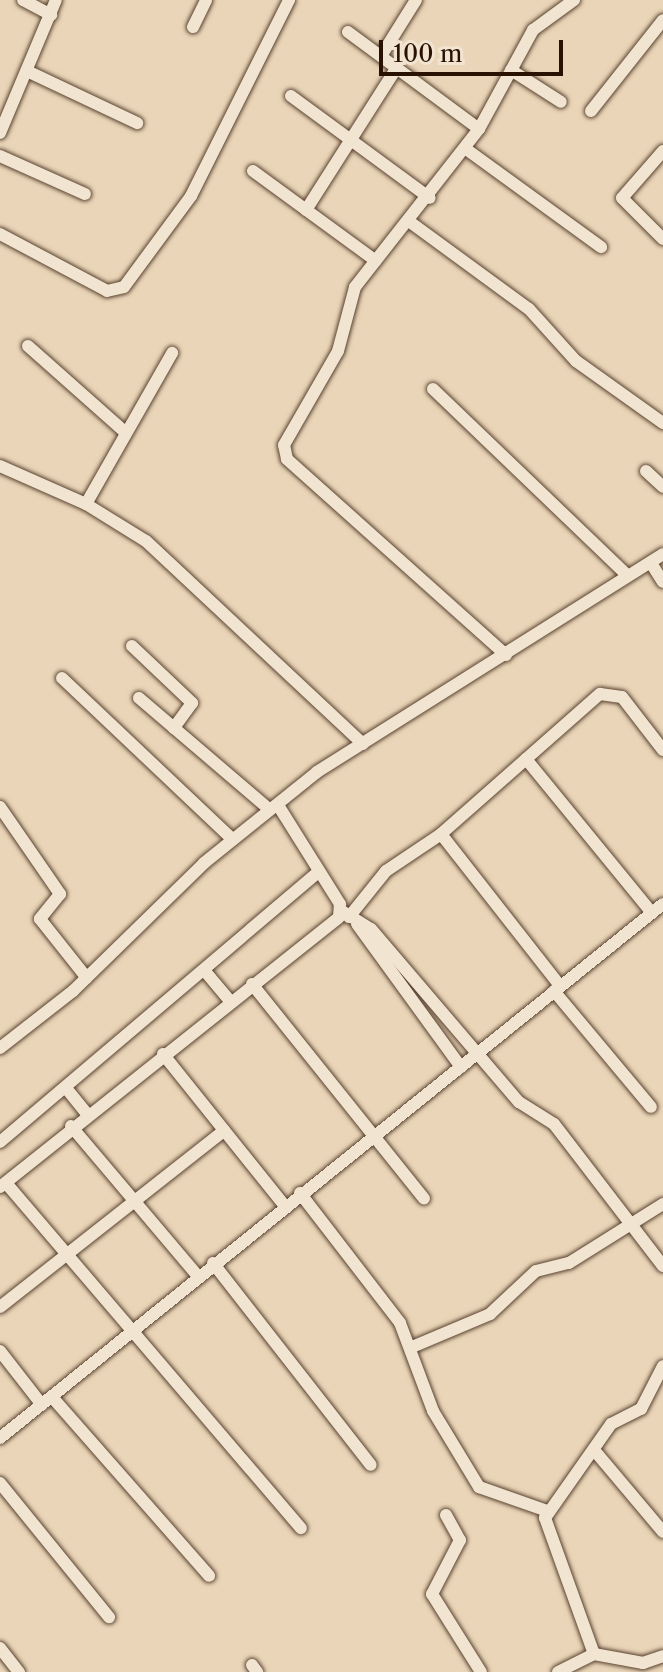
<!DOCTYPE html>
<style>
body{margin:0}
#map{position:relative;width:663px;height:1672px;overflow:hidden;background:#ead5b8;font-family:"Libre Caslon Text",serif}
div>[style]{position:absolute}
.roads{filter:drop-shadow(0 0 2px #594330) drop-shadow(0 0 2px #594330)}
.street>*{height:12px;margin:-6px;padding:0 6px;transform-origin:6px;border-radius:6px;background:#f1e4d1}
span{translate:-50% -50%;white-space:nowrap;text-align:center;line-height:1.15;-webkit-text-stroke:8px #f1e4d1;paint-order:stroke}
.scale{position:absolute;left:379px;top:40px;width:184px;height:36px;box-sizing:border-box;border:4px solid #291202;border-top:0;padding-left:10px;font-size:24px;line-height:28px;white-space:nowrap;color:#291202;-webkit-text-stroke:6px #f1e4d1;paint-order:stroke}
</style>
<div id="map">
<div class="roads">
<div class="street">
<i style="left:23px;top:0;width:32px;rotate:28deg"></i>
<i style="left:193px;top:27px;width:30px;rotate:-64deg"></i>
<i style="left:348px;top:32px;width:163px;rotate:36.5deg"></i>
<i style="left:381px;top:56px;width:66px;rotate:-58deg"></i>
<i style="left:511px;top:70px;width:59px;rotate:32.6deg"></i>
<i style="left:27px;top:71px;width:122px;rotate:25.3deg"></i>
<i style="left:291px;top:96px;width:172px;rotate:36.3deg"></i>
<i style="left:591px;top:111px;width:116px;rotate:-51.6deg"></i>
<i style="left:0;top:133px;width:144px;rotate:-67.2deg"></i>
<i style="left:466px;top:149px;width:167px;rotate:36deg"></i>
<i style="left:663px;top:151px;width:62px;rotate:131.1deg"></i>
<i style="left:622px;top:198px;width:58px;rotate:45deg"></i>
<i style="left:0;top:156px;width:93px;rotate:24.1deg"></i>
<i style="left:253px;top:171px;width:152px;rotate:36.2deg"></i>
<i style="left:306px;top:210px;width:169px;rotate:-57.5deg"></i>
<i style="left:410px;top:222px;width:147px;rotate:36.2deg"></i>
<i style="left:529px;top:309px;width:70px;rotate:47.9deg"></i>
<i style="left:576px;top:361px;width:107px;rotate:35.5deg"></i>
<i style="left:0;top:234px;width:121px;rotate:28deg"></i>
<i style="left:107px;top:291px;width:17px;rotate:-13deg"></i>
<i style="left:124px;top:287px;width:113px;rotate:-53.6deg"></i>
<i style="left:191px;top:196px;width:219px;rotate:-63.4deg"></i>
<i style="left:28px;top:346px;width:130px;rotate:41.6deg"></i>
<i style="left:433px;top:389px;width:270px;rotate:43.8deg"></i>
<i style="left:0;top:466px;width:94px;rotate:23.8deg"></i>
<i style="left:86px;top:504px;width:70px;rotate:31.7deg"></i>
<i style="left:146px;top:541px;width:297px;rotate:43.1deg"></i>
<i style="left:646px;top:471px;width:23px;rotate:43deg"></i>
<i style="left:86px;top:504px;width:174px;rotate:-60.3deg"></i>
<i style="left:651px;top:563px;width:22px;rotate:58deg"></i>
<i style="left:132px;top:646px;width:83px;rotate:43.5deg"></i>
<i style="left:192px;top:703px;width:31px;rotate:126deg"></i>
<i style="left:506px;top:655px;width:294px;rotate:-138.2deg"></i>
<i style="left:287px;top:459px;width:14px;rotate:-102deg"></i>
<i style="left:284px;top:445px;width:108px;rotate:-60.1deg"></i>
<i style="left:338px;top:351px;width:66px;rotate:-75.1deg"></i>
<i style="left:355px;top:287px;width:201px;rotate:-51.9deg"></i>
<i style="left:479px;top:129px;width:113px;rotate:-61.4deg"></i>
<i style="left:533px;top:30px;width:51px;rotate:-36.2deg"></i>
<i style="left:62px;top:678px;width:234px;rotate:43.4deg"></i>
<i style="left:139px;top:698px;width:172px;rotate:40.5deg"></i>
<i style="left:526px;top:759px;width:199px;rotate:50.7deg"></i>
<i style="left:0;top:807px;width:106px;rotate:55.4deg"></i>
<i style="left:60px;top:894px;width:32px;rotate:129deg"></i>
<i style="left:40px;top:919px;width:75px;rotate:51.5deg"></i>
<i style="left:441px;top:834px;width:193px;rotate:51.9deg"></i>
<i style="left:342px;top:911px;width:34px;rotate:32deg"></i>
<i style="left:371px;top:929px;width:228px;rotate:49.5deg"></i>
<i style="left:519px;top:1102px;width:41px;rotate:32.2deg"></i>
<i style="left:554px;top:1124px;width:179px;rotate:52.5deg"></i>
<i style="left:349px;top:917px;width:59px;rotate:-51.2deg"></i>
<i style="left:386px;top:871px;width:66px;rotate:-33.9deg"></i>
<i style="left:441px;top:834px;width:212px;rotate:-41.4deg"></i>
<i style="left:600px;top:694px;width:22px;rotate:8deg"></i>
<i style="left:622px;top:697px;width:67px;rotate:52.3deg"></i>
<i style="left:357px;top:924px;width:177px;rotate:54deg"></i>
<i style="left:204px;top:970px;width:40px;rotate:50deg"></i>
<i style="left:252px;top:984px;width:275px;rotate:51.3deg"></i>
<i style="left:554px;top:991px;width:151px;rotate:50.1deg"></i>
<i style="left:0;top:1048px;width:93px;rotate:-38deg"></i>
<i style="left:73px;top:991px;width:183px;rotate:-44.3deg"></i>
<i style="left:204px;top:863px;width:145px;rotate:-38.8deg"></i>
<i style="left:317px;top:772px;width:409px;rotate:-32.2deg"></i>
<i style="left:163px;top:1054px;width:193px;rotate:51.3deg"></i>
<i style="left:66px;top:1088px;width:33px;rotate:51deg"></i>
<i style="left:71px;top:1126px;width:194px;rotate:49.8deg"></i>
<i style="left:0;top:1142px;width:416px;rotate:-40.3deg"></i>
<i style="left:6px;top:1183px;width:454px;rotate:49.5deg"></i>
<i style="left:0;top:1187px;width:433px;rotate:-38.5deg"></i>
<i style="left:339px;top:917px;width:13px;rotate:-86deg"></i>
<i style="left:340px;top:904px;width:117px;rotate:-122.1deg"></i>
<i style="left:300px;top:1193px;width:164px;rotate:52.4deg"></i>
<i style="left:400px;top:1323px;width:94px;rotate:69.4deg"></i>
<i style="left:433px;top:1411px;width:89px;rotate:58.8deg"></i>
<i style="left:479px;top:1487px;width:72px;rotate:19.4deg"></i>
<i style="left:213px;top:1263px;width:256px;rotate:52deg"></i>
<i style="left:0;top:1307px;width:285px;rotate:-38.2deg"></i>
<i style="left:412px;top:1347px;width:85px;rotate:-22.9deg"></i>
<i style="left:490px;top:1314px;width:63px;rotate:-43.1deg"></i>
<i style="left:536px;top:1271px;width:34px;rotate:-14deg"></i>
<i style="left:569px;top:1263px;width:111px;rotate:-32.1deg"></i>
<i style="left:0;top:1351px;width:68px;rotate:52.1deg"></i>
<i style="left:52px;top:1397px;width:238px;rotate:48.7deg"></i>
<i style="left:0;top:1438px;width:851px;rotate:-38.85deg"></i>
<i style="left:594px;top:1450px;width:107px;rotate:49.9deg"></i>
<i style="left:0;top:1483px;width:173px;rotate:50.9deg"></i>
<i style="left:446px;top:1515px;width:29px;rotate:61deg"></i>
<i style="left:460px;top:1540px;width:61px;rotate:117.4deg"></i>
<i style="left:432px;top:1594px;width:92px;rotate:57.9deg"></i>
<i style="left:0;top:1648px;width:31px;rotate:52deg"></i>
<i style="left:594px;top:1654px;width:145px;rotate:-109.8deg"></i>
<i style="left:545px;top:1518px;width:115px;rotate:-54.9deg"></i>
<i style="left:611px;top:1424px;width:34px;rotate:-27deg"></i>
<i style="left:641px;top:1409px;width:48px;rotate:-62.9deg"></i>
<i style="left:252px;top:1665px;width:9px;rotate:54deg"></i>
<i style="left:558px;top:1672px;width:40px;rotate:-26.6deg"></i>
<i style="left:594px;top:1654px;width:50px;rotate:10.4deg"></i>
<i style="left:643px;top:1663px;width:21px;rotate:-19deg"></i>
</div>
</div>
<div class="scale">100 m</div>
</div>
